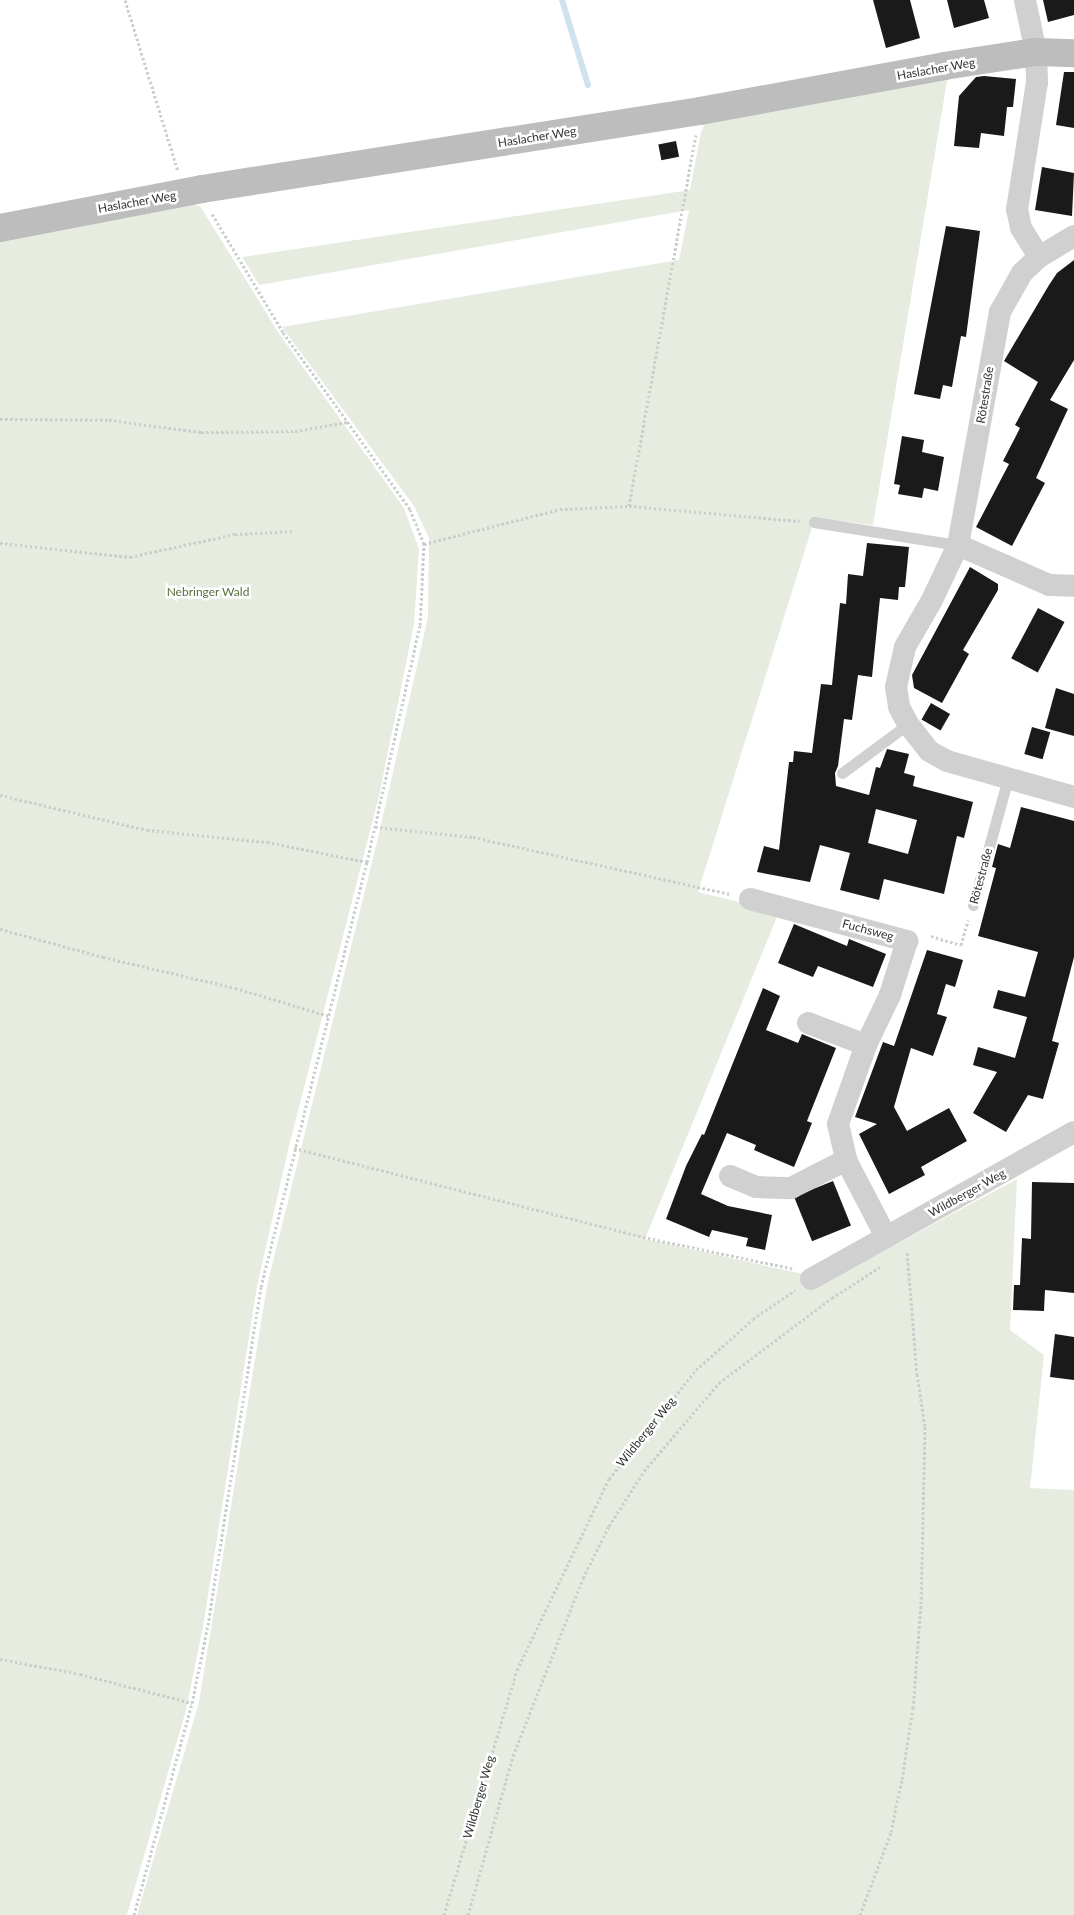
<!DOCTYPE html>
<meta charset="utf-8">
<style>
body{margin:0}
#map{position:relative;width:1074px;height:1915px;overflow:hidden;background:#fff;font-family:Lato,sans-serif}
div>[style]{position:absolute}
.green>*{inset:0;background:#e6ecdf}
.stream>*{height:6px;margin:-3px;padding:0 3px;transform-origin:3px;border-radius:3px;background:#cfe2ee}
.building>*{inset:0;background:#1a1a1a;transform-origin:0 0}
.path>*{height:3px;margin-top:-1.5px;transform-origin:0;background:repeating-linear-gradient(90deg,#cdcdcd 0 2.5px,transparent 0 5px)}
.lane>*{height:11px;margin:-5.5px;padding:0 5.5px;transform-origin:5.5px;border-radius:5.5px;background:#d0d0d0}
.street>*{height:22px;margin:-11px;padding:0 11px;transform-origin:11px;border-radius:11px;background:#d0d0d0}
.secondary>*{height:28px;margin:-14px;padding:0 14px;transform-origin:14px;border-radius:14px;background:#bdbdbd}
span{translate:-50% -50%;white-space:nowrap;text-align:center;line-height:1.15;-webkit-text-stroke:5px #fff;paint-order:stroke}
.street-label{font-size:12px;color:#333}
.park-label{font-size:12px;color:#56703f}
</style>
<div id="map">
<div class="green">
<i style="clip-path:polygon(948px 75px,873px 525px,815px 518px,698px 892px,779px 912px,645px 1239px,830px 1280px,1017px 1179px,1010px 1330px,1044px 1355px,1030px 1488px,1074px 1490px,1074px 1915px,137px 1915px,199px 1702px,267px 1286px,378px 838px,428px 617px,429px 538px,414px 506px,282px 327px,679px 260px,689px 210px,259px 285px,242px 257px,690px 190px,701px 132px,708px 118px)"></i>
<i style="clip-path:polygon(181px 202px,200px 206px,280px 335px,404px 508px,419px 549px,414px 624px,379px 796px,289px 1146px,257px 1286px,203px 1627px,186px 1710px,127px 1915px,0 1915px,0 237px)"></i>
</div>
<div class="stream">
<i style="left:562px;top:0;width:89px;rotate:73deg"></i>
</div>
<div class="building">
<i style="clip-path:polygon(873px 0,910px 0,920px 38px,886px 48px)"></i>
<i style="clip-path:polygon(947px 0,984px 0,989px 18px,954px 28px)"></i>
<i style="clip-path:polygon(1043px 0,1074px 0,1074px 15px,1048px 22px)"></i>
<i style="clip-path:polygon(1064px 72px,1074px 72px,1074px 128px,1056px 125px)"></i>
<i style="clip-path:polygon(984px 76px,1016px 79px,1013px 107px,1007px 107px,1004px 136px,981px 133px,979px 148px,954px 146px,959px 96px,976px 77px)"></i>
<i style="left:676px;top:141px;width:16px;height:18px;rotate:79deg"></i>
<i style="clip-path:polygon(1042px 167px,1074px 173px,1072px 216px,1035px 210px)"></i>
<i style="clip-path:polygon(946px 226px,980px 231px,966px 337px,961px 336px,952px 387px,943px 385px,940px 399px,914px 394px)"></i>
<i style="clip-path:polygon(1074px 260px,1074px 360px,1050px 400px,1068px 409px,1036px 478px,1045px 483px,1012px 546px,976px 527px,1009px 464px,1003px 461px,1020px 428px,1015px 425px,1038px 382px,1004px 361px,1049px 285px,1057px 273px)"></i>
<i style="clip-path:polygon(902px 436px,924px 440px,922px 452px,944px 457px,938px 491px,924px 488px,922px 498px,898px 494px,900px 485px,894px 484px)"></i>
<i style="clip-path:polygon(evenodd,867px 543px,909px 547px,905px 587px,899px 587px,898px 600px,880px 598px,872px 677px,858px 675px,852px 720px,844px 719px,838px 766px,835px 773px,836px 786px,869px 795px,876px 767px,880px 768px,887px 749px,909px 754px,904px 773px,915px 776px,913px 786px,973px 802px,964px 838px,957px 836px,944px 894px,884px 879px,879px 900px,840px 890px,850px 853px,820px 845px,810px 882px,757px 872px,764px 846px,779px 850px,789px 762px,793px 762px,794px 751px,812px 753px,821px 684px,832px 685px,840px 603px,846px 604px,848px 574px,863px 576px,867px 543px,876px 809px,917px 820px,908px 854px,868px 843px,876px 809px)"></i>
<i style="clip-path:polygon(970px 567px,998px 584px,998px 590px,963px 650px,969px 654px,942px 703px,914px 688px,912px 675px)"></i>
<i style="left:1038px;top:608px;width:30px;height:57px;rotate:28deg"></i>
<i style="clip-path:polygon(1056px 688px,1074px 694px,1074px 736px,1045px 728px)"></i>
<i style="left:931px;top:703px;width:22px;height:19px;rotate:30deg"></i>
<i style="left:1032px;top:727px;width:19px;height:28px;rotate:16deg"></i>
<i style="clip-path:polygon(1021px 807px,1074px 821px,1074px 957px,1052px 1041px,1059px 1043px,1043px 1099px,1028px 1095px,1006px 1132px,973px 1113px,997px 1072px,973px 1065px,978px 1047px,1015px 1058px,1027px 1017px,993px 1008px,998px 990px,1025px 997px,1038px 952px,978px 936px,996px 868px,992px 867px,998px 844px,1010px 848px)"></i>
<i style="clip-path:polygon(794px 924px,847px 946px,849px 939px,886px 954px,873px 987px,818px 966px,813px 977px,778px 963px)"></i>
<i style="clip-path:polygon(927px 950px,963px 960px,955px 987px,946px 984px,937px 1014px,947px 1017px,933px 1056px,911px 1048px,894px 1107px,907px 1131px,949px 1108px,967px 1141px,921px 1167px,925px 1175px,889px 1194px,859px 1134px,877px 1124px,855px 1117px,883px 1042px,894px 1046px)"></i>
<i style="clip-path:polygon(763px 988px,780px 996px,766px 1030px,798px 1043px,802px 1034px,836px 1048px,807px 1121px,812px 1123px,794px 1167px,754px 1150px,756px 1145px,727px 1133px,701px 1194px,728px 1206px,772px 1215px,765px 1250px,746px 1246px,748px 1238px,712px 1230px,709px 1237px,666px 1219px,686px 1166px,702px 1134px,704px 1135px)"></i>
<i style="left:833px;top:1181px;width:48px;height:42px;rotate:68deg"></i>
<i style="clip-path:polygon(1032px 1182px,1074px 1183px,1074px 1293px,1045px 1290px,1044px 1311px,1013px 1310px,1014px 1285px,1020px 1285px,1022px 1238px,1031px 1239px)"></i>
<i style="clip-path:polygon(1055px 1334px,1074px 1337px,1074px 1380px,1050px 1377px)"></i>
</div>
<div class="path">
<i style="left:125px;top:0;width:179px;rotate:72.8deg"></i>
<i style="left:0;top:419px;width:109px;rotate:0.5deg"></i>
<i style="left:109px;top:420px;width:93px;rotate:7.4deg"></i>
<i style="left:201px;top:432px;width:94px;rotate:-0.6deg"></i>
<i style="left:295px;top:431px;width:54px;rotate:-9.6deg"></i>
<i style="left:629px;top:506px;width:377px;rotate:-79.8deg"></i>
<i style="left:0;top:543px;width:131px;rotate:6.1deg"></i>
<i style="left:130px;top:557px;width:107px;rotate:-12.4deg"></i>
<i style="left:235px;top:534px;width:58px;rotate:-3deg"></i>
<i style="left:424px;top:544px;width:140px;rotate:-14.4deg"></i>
<i style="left:560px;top:509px;width:69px;rotate:-2.5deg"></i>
<i style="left:629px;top:506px;width:171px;rotate:5deg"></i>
<i style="left:0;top:795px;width:151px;rotate:13.4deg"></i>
<i style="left:147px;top:830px;width:121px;rotate:5.7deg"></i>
<i style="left:267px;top:842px;width:102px;rotate:11.3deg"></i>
<i style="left:375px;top:827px;width:99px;rotate:5.8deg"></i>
<i style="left:473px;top:837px;width:263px;rotate:12.5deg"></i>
<i style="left:0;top:929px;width:107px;rotate:15.2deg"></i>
<i style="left:103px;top:957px;width:136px;rotate:13.2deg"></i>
<i style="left:235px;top:988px;width:98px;rotate:16.6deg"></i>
<i style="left:931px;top:936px;width:31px;rotate:17deg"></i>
<i style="left:961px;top:945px;width:26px;rotate:-74deg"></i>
<i style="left:294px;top:1148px;width:360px;rotate:14.3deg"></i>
<i style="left:643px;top:1237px;width:155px;rotate:11.9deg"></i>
<i style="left:0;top:1659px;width:81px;rotate:10.6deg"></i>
<i style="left:80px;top:1674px;width:116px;rotate:14.5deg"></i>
<i style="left:134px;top:1915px;width:220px;rotate:-74.7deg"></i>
<i style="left:192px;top:1703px;width:80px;rotate:-78.4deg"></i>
<i style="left:208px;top:1625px;width:342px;rotate:-81.1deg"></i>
<i style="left:261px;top:1287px;width:438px;rotate:-76deg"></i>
<i style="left:367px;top:862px;width:243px;rotate:-77.4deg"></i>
<i style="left:420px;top:625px;width:81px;rotate:-87.2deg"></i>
<i style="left:424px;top:544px;width:38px;rotate:-112deg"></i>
<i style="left:410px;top:509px;width:218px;rotate:-125.7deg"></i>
<i style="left:283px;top:332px;width:140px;rotate:-121deg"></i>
<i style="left:444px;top:1915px;width:256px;rotate:-73.4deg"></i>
<i style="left:517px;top:1670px;width:212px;rotate:-64.3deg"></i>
<i style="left:609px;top:1479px;width:139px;rotate:-51.4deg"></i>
<i style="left:696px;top:1370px;width:76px;rotate:-41.8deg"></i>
<i style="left:753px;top:1319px;width:51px;rotate:-34.6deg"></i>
<i style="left:468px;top:1915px;width:165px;rotate:-74.2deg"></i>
<i style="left:513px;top:1756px;width:191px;rotate:-68.5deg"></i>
<i style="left:583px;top:1578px;width:58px;rotate:-63.4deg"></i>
<i style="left:609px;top:1526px;width:65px;rotate:-57.5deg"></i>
<i style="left:644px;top:1471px;width:116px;rotate:-49.6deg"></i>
<i style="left:719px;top:1383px;width:141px;rotate:-37deg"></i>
<i style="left:832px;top:1298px;width:57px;rotate:-32.9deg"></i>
<i style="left:860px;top:1915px;width:89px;rotate:-69.5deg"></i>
<i style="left:891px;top:1832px;width:54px;rotate:-78.3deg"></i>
<i style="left:902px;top:1779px;width:72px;rotate:-81.2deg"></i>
<i style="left:913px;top:1708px;width:104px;rotate:-85.6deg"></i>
<i style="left:921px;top:1604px;width:178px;rotate:-88.7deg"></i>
<i style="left:925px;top:1426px;width:52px;rotate:-98.9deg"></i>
<i style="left:917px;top:1375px;width:125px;rotate:-94.6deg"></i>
</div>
<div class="lane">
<i style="left:814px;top:522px;width:146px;rotate:9.1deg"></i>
<i style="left:842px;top:773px;width:82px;rotate:-36.6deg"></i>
<i style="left:973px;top:905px;width:132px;rotate:-74.6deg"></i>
</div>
<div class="street">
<i style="left:1025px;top:0;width:53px;rotate:78.1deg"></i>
<i style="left:1036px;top:52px;width:30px;rotate:88deg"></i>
<i style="left:1037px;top:82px;width:129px;rotate:98.9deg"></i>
<i style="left:1017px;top:209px;width:19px;rotate:78deg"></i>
<i style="left:1021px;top:228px;width:34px;rotate:58deg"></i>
<i style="left:1074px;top:236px;width:41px;rotate:149deg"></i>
<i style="left:1039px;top:257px;width:23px;rotate:137deg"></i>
<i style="left:1022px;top:273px;width:45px;rotate:119.4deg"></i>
<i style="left:1000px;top:312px;width:237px;rotate:100.2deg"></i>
<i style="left:958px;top:545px;width:61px;rotate:115.3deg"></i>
<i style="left:932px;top:600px;width:54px;rotate:119.9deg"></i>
<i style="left:905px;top:647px;width:41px;rotate:102.7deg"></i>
<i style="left:896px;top:687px;width:20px;rotate:81deg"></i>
<i style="left:899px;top:707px;width:19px;rotate:62deg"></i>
<i style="left:908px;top:724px;width:34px;rotate:52deg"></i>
<i style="left:929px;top:751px;width:21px;rotate:29deg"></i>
<i style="left:947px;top:761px;width:132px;rotate:15.8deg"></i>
<i style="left:958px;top:545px;width:99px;rotate:23.7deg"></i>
<i style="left:1049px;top:585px;width:25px;rotate:2deg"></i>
<i style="left:750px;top:899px;width:163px;rotate:15deg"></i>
<i style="left:907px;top:941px;width:57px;rotate:107.5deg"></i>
<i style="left:890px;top:995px;width:55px;rotate:115.6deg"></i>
<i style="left:866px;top:1045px;width:84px;rotate:109.5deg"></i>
<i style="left:838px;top:1124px;width:37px;rotate:77deg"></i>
<i style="left:846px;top:1160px;width:87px;rotate:62.5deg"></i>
<i style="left:808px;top:1023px;width:62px;rotate:20.8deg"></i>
<i style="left:730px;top:1176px;width:28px;rotate:23deg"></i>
<i style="left:756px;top:1187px;width:35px;rotate:2deg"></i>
<i style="left:791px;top:1188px;width:62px;rotate:-27deg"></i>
<i style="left:811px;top:1279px;width:301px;rotate:-29.2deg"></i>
</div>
<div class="secondary">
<i style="left:0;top:228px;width:206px;rotate:-10.9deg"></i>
<i style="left:202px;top:189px;width:504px;rotate:-8.9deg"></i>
<i style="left:700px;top:111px;width:248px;rotate:-10.4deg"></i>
<i style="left:944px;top:66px;width:93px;rotate:-8.7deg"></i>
<i style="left:1036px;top:52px;width:38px;rotate:2deg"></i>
</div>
<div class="street-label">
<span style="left:936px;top:69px;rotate:-10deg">Haslacher Weg</span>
<span style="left:537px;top:137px;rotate:-9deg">Haslacher Weg</span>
<span style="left:137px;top:202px;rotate:-10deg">Haslacher Weg</span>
<span style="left:985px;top:395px;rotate:-81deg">Rötestraße</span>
<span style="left:981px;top:876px;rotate:-75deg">Rötestraße</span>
<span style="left:868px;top:930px;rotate:15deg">Fuchsweg</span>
<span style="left:967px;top:1193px;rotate:-29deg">Wildberger Weg</span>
<span style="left:646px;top:1432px;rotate:-51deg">Wildberger Weg</span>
<span style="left:479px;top:1797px;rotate:-74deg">Wildberger Weg</span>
</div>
<div class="park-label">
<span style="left:208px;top:592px">Nebringer Wald</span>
</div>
</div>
